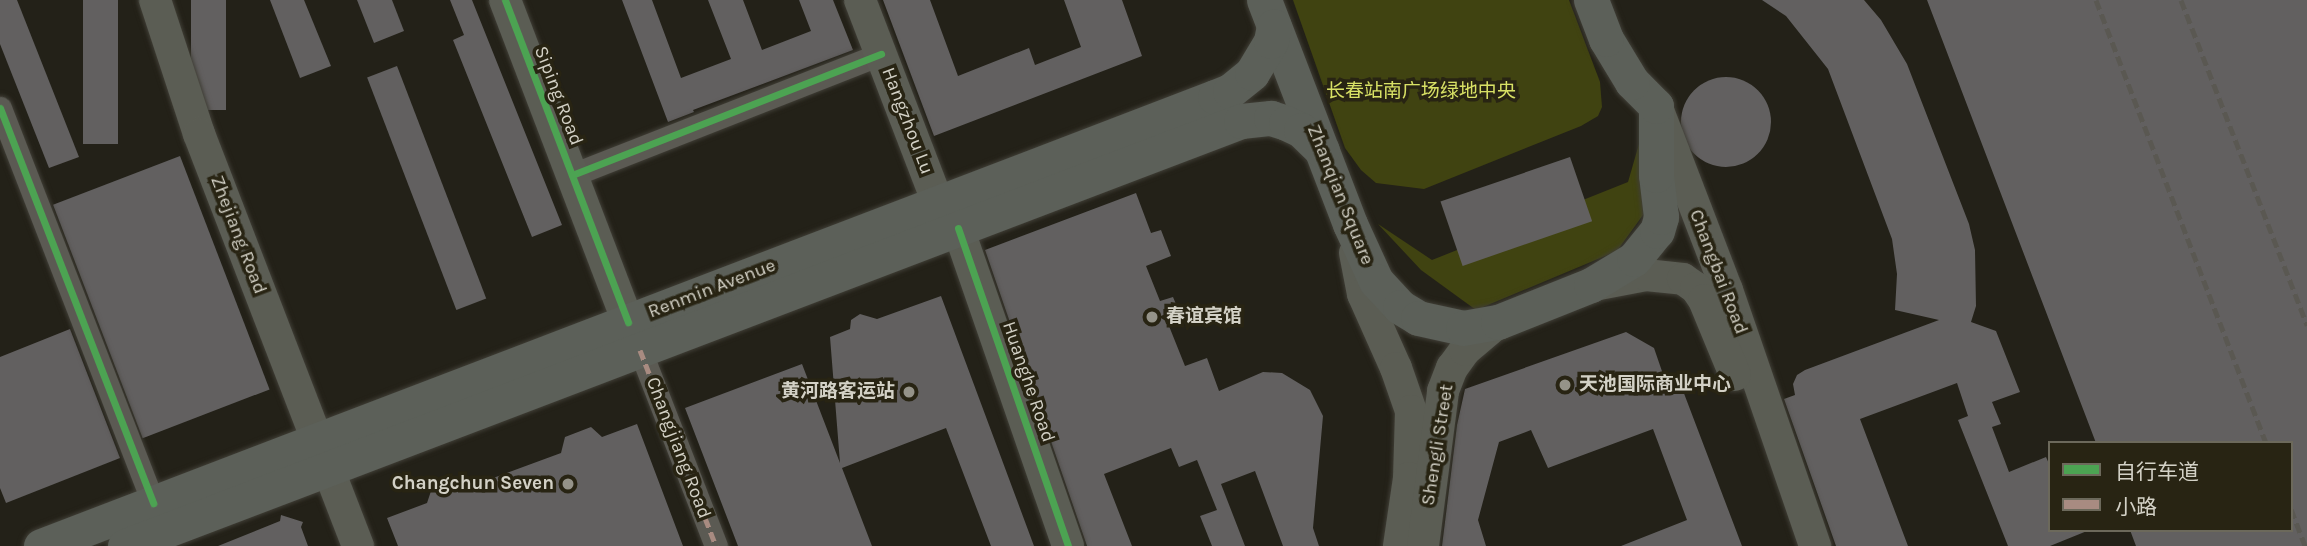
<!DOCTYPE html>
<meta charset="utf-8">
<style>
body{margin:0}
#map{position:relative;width:2307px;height:546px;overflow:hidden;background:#232118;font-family:Karla,"Noto Sans SC",sans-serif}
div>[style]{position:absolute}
.green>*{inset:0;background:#404311}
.building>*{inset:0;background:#626060;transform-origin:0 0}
.round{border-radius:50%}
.roads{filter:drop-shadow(0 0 2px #403e36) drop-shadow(0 0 2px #403e36)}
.street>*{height:23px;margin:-11.5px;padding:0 11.5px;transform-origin:11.5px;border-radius:11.5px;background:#5b5a53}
.secondary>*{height:32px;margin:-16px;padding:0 16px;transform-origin:16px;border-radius:16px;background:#5b5d54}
.primary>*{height:35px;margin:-17.5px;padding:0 17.5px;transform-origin:17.5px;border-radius:17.5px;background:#5c6059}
.rail>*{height:5px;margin-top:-2.5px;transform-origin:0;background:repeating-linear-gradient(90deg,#5a5852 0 10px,transparent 0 15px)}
.quiet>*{height:5px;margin-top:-2.5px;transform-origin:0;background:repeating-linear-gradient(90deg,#a88b81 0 10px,transparent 0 15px)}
.cycleway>*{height:7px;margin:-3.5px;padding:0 3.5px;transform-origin:3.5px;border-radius:3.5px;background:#4ca352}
.dots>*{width:19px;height:19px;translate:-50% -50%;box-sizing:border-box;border:4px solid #282413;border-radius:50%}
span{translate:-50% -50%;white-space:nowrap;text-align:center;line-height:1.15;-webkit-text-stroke:7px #282413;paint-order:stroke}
.park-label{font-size:19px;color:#d8e165}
.street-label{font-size:19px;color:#d3d1c6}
.poi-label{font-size:19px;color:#d3d1c6;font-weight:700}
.left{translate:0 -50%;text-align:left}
.right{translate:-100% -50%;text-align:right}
.legend{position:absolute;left:2048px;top:441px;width:245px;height:91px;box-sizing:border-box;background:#282413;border:2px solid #6c695b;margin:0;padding:9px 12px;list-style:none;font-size:21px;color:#d3d1c6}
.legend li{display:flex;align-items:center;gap:14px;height:35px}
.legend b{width:35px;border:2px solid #6c695b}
</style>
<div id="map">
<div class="green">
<i style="clip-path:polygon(1293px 0,1569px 0,1600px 82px,1602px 107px,1598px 116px,1581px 126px,1424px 189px,1376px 183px,1361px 170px,1345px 148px)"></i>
<i style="clip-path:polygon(1641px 137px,1643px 215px,1617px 251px,1476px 310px,1421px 270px,1378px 224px,1432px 260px,1628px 182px)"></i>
</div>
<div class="building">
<i style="clip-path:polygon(0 0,17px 0,79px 157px,49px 168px,0 44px)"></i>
<i style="left:83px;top:0;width:35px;height:144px"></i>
<i style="left:191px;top:0;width:35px;height:110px"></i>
<i style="clip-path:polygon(270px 0,304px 0,331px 66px,300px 78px)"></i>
<i style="clip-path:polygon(357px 0,392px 0,404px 31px,374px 43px)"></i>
<i style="clip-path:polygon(450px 0,472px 0,562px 225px,532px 237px,453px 40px,464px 35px)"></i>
<i style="clip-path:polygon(622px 0,652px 0,681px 78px,731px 59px,708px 0,743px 0,762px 50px,811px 31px,799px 0,833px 0,853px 50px,693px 110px,694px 112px,668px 122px)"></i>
<i style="clip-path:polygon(883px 0,930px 0,958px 76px,1029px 48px,1035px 65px,1081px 47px,1064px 0,1122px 0,1142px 56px,934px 136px)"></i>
<i style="clip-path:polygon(1762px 0,1864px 0,1881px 20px,1907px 64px,1969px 224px,1975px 250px,1976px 306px,1971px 322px,1996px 331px,2020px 392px,1992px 402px,2001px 424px,1992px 427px,2009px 472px,2046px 457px,2050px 466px,2050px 530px,2087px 531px,2050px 546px,2008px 546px,1958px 420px,1968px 416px,1957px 383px,1860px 419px,1908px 546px,1836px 546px,1784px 399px,1795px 395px,1793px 384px,1797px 375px,1805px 370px,1939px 320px,1895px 310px,1897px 274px,1892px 239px,1828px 69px,1786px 16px)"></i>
<i style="clip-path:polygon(1927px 0,2307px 0,2307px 546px,2136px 546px,2130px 530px,2291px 530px,2291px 443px,2096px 443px)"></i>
<i style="left:397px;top:66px;width:249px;height:32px;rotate:69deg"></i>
<i class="round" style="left:1681px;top:77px;width:90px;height:90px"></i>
<i style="left:180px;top:156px;width:250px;height:136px;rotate:69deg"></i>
<i style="left:1570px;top:157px;width:68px;height:137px;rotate:71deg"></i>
<i style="clip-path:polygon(1136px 193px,1151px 233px,1161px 230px,1171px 256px,1146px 266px,1160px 301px,1173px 297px,1183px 321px,1169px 326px,1185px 366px,1207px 358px,1219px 391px,1263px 372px,1282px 373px,1310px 390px,1323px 416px,1313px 528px,1319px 546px,1283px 546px,1255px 471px,1221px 484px,1245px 546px,1212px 546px,1200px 516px,1217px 510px,1197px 460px,1179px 467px,1171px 448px,1104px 474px,1132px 546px,1087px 546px,985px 250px)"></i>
<i style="clip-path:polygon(941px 296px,1034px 546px,991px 546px,946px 428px,842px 468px,872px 546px,738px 546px,685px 408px,802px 364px,840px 463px,830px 337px,850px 329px,851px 320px,860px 314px,877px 319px)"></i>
<i style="clip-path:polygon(70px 329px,120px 458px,6px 503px,0 488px,0 357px)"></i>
<i style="clip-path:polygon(1626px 332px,1654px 348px,1665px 380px,1677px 375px,1742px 546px,1621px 546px,1687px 520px,1653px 429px,1548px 468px,1531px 430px,1499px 442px,1478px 520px,1486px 546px,1442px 546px,1457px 425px,1465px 389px)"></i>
<i style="clip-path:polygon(637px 424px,683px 546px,398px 546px,387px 518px,427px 503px,431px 491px,453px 482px,469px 487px,561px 453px,565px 437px,591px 427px,602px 437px)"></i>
<i style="clip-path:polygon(281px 515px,303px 522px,301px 527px,308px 546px,218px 546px,280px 521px)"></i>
</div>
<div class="roads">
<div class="street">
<i style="left:0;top:108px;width:424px;rotate:68.8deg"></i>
<i style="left:572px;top:175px;width:332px;rotate:-21.4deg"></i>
<i style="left:640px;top:350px;width:210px;rotate:68.8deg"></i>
</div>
<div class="secondary">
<i style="left:155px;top:0;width:141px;rotate:71.8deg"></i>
<i style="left:199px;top:134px;width:442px;rotate:68.9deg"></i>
<i style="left:505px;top:0;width:345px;rotate:69.1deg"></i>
<i style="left:860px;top:0;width:217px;rotate:69deg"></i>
<i style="left:1659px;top:113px;width:190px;rotate:69deg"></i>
<i style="left:1727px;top:290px;width:271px;rotate:71deg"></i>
<i style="left:958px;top:228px;width:336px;rotate:70.9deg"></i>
<i style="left:1355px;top:253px;width:42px;rotate:79deg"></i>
<i style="left:1363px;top:294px;width:81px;rotate:66deg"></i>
<i style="left:1396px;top:368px;width:46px;rotate:70.8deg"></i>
<i style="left:1411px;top:411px;width:67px;rotate:91.7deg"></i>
<i style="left:1409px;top:478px;width:69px;rotate:98.4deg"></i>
<i style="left:1599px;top:284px;width:48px;rotate:-10.8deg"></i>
<i style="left:1646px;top:275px;width:37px;rotate:6deg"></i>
<i style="left:1683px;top:279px;width:16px;rotate:35deg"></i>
<i style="left:1696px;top:288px;width:14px;rotate:56deg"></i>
<i style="left:1704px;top:300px;width:81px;rotate:67.5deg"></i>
<i style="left:1423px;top:546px;width:156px;rotate:-82.6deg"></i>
<i style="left:1443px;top:391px;width:25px;rotate:-69deg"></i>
<i style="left:1452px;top:368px;width:22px;rotate:-54deg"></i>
<i style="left:1465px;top:350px;width:43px;rotate:-40.3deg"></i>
</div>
<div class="primary">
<i style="left:1264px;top:0;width:240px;rotate:69deg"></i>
<i style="left:1350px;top:224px;width:63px;rotate:65.5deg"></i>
<i style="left:1376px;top:281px;width:35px;rotate:47deg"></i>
<i style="left:1400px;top:307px;width:21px;rotate:31deg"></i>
<i style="left:1418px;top:318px;width:46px;rotate:12.5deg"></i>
<i style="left:1463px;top:328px;width:36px;rotate:-10deg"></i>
<i style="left:1498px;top:322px;width:100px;rotate:-21.7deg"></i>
<i style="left:1591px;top:285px;width:50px;rotate:-31.2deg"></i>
<i style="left:1634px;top:259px;width:36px;rotate:-51deg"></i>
<i style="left:1657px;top:231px;width:15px;rotate:-74deg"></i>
<i style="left:1661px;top:217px;width:42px;rotate:-96.8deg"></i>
<i style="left:1656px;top:175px;width:69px;rotate:-90deg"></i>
<i style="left:1656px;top:106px;width:34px;rotate:-135deg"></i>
<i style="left:1632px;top:82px;width:50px;rotate:-121.2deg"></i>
<i style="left:1606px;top:39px;width:42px;rotate:-111deg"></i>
<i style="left:41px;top:546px;width:1257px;rotate:-20.93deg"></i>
<i style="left:1215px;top:97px;width:16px;rotate:-22deg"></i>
<i style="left:1230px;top:91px;width:28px;rotate:-39deg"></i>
<i style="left:1252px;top:73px;width:37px;rotate:-59deg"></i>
<i style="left:1271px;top:41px;width:15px;rotate:-79deg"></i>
<i style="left:125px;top:546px;width:1194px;rotate:-20.85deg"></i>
<i style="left:1241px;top:121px;width:30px;rotate:-6deg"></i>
<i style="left:1271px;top:118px;width:16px;rotate:18deg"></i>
<i style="left:1286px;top:123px;width:17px;rotate:25deg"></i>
<i style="left:1301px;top:130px;width:29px;rotate:44deg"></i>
</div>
</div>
<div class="rail">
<i style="left:2096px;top:0;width:474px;rotate:69deg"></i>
<i style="left:2181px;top:0;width:349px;rotate:68.8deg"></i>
<i style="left:2291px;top:509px;width:40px;rotate:69deg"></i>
</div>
<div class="quiet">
<i style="left:640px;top:350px;width:210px;rotate:68.8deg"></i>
</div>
<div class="cycleway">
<i style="left:505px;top:0;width:345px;rotate:69.1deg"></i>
<i style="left:0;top:108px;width:424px;rotate:68.8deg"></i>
<i style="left:572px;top:175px;width:332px;rotate:-21.4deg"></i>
<i style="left:958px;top:228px;width:336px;rotate:70.9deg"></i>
</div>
<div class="dots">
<i style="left:1152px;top:317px;background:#959389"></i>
<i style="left:1565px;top:385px;background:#959389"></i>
<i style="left:909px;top:392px;background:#959389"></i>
<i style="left:568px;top:484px;background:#959389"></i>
</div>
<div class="park-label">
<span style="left:1421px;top:92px">长春站南广场绿地中央</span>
</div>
<div class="street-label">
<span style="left:558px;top:96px;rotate:69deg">Siping Road</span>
<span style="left:907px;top:121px;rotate:69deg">Hangzhou Lu</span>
<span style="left:1340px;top:195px;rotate:68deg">Zhanqian Square</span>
<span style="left:238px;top:235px;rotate:69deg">Zhejiang Road</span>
<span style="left:1718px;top:272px;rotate:69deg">Changbai Road</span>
<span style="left:712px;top:289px;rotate:-21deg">Renmin Avenue</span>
<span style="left:1028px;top:382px;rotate:71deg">Huanghe Road</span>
<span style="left:1438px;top:445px;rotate:-81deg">Shengli Street</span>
<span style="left:678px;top:448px;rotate:69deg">Changjiang Road</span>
</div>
<div class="poi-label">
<span class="left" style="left:1166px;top:317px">春谊宾馆</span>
<span class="left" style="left:1579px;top:385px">天池国际商业中心</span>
<span class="right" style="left:895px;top:392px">黄河路客运站</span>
<span class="right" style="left:554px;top:484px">Changchun Seven</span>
</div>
<ul class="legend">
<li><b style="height:9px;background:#4ca352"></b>自行车道</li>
<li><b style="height:9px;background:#a88b81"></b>小路</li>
</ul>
</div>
